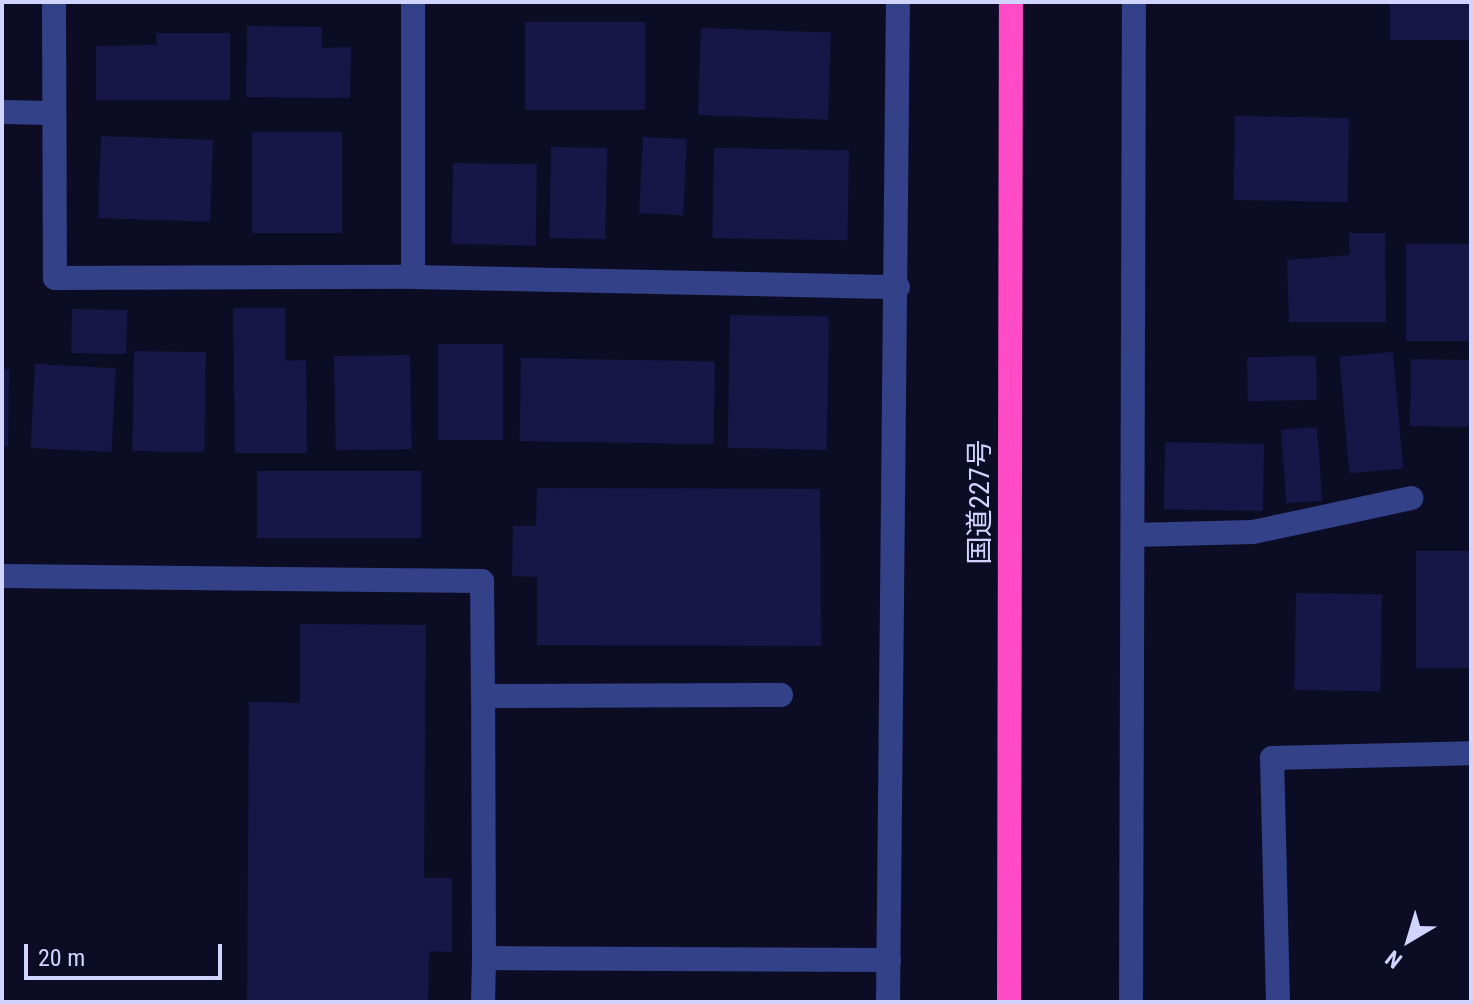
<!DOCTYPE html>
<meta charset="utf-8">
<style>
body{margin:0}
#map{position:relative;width:1473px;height:1004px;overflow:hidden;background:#0c0d25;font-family:"Roboto Condensed","Noto Sans JP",sans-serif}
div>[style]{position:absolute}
.building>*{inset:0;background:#171747;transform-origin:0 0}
.minor>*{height:24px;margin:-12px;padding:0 12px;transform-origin:12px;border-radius:12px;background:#334188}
.highway>*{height:24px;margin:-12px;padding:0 12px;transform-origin:12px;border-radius:12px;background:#ff4bc6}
span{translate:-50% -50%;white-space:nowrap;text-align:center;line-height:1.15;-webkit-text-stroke:6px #0c0d25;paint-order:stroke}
.street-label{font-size:28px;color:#d0d4ff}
.frame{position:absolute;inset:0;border:4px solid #d0d4ff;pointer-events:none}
.north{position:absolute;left:1369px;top:900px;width:80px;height:80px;-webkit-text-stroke:6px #0c0d25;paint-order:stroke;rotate:218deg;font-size:22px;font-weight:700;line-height:32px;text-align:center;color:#d0d4ff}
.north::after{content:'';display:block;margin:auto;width:28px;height:36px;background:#d0d4ff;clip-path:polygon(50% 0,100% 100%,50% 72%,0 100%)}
.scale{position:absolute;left:24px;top:944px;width:198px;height:36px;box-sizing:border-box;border:4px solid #d0d4ff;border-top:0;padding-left:10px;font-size:24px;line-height:28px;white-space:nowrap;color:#d0d4ff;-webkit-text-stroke:6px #0c0d25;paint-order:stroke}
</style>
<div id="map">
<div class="building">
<i style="left:1390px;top:2px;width:81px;height:38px"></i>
<i style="left:525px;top:22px;width:120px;height:88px"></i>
<i style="clip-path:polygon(247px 26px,322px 27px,322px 48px,351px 47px,350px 98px,246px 97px)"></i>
<i style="left:701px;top:28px;width:130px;height:87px;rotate:2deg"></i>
<i style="clip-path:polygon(156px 33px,230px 33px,230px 100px,96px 100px,96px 46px,157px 45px)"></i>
<i style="left:1235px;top:116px;width:114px;height:84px;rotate:1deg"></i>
<i style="left:252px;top:132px;width:90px;height:101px"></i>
<i style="left:101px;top:136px;width:112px;height:82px;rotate:2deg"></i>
<i style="left:643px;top:137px;width:44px;height:76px;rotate:3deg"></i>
<i style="left:551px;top:147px;width:56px;height:91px;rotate:1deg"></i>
<i style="left:714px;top:148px;width:135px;height:90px;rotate:1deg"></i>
<i style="left:453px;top:163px;width:84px;height:81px;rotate:1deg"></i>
<i style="clip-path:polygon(1349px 233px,1385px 233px,1386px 322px,1289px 322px,1287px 260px,1350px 255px)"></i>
<i style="left:1471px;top:244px;width:97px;height:65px;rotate:90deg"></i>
<i style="clip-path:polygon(233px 308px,285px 308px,285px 361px,306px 360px,307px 453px,235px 453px)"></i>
<i style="left:72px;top:309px;width:55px;height:44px;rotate:1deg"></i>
<i style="left:730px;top:315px;width:99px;height:133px;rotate:1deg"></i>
<i style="left:438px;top:344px;width:65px;height:96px"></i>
<i style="left:134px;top:351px;width:72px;height:100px;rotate:1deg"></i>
<i style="left:1393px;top:352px;width:117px;height:54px;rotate:85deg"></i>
<i style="left:410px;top:355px;width:94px;height:76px;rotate:89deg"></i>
<i style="left:1316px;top:356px;width:44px;height:69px;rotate:89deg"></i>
<i style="left:521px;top:358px;width:194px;height:83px;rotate:1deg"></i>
<i style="left:1411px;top:359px;width:60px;height:67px;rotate:1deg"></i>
<i style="left:35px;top:364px;width:81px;height:84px;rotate:3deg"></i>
<i style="clip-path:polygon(2px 369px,9px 369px,8px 446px,2px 446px)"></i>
<i style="left:1317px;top:427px;width:74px;height:36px;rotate:86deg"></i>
<i style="left:1264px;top:444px;width:67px;height:99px;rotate:91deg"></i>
<i style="left:257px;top:471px;width:164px;height:67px"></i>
<i style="clip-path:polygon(537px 488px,820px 489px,821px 646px,537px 645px,537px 577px,512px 576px,513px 526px,536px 526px)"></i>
<i style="left:1416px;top:551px;width:55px;height:117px"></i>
<i style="left:1296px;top:593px;width:86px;height:97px;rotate:1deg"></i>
<i style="clip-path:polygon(300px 624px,426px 625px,424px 878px,452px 878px,452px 952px,429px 951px,428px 1002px,247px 1002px,249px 702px,300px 703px)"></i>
</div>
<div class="minor">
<i style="left:54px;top:2px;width:276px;rotate:89.8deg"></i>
<i style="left:55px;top:278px;width:358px;rotate:-0.2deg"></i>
<i style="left:413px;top:277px;width:485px;rotate:1.2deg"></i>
<i style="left:2px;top:112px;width:51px;rotate:1.1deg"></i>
<i style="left:413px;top:277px;width:275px;rotate:-90deg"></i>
<i style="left:1133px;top:535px;width:120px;rotate:-1.4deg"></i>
<i style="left:1253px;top:532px;width:162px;rotate:-12.1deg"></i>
<i style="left:2px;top:576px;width:480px;rotate:0.6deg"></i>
<i style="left:482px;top:581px;width:115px;rotate:89.5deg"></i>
<i style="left:484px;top:958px;width:262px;rotate:-90.2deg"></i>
<i style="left:483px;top:696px;width:298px;rotate:-0.2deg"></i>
<i style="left:483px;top:1002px;width:44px;rotate:-88.7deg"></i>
<i style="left:484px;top:958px;width:405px;rotate:0.3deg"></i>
<i style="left:888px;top:1002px;width:1000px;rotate:-89.43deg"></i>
<i style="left:1131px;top:1002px;width:1000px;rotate:-89.83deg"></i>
<i style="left:1278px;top:1002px;width:244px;rotate:-91.4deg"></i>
<i style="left:1272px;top:758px;width:199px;rotate:-1.4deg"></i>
</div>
<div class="highway">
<i style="left:1009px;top:1002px;width:1000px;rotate:-89.89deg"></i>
</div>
<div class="street-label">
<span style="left:980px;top:502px;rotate:-90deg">国道227号</span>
</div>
<div class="frame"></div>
<div class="north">N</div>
<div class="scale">20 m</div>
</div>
